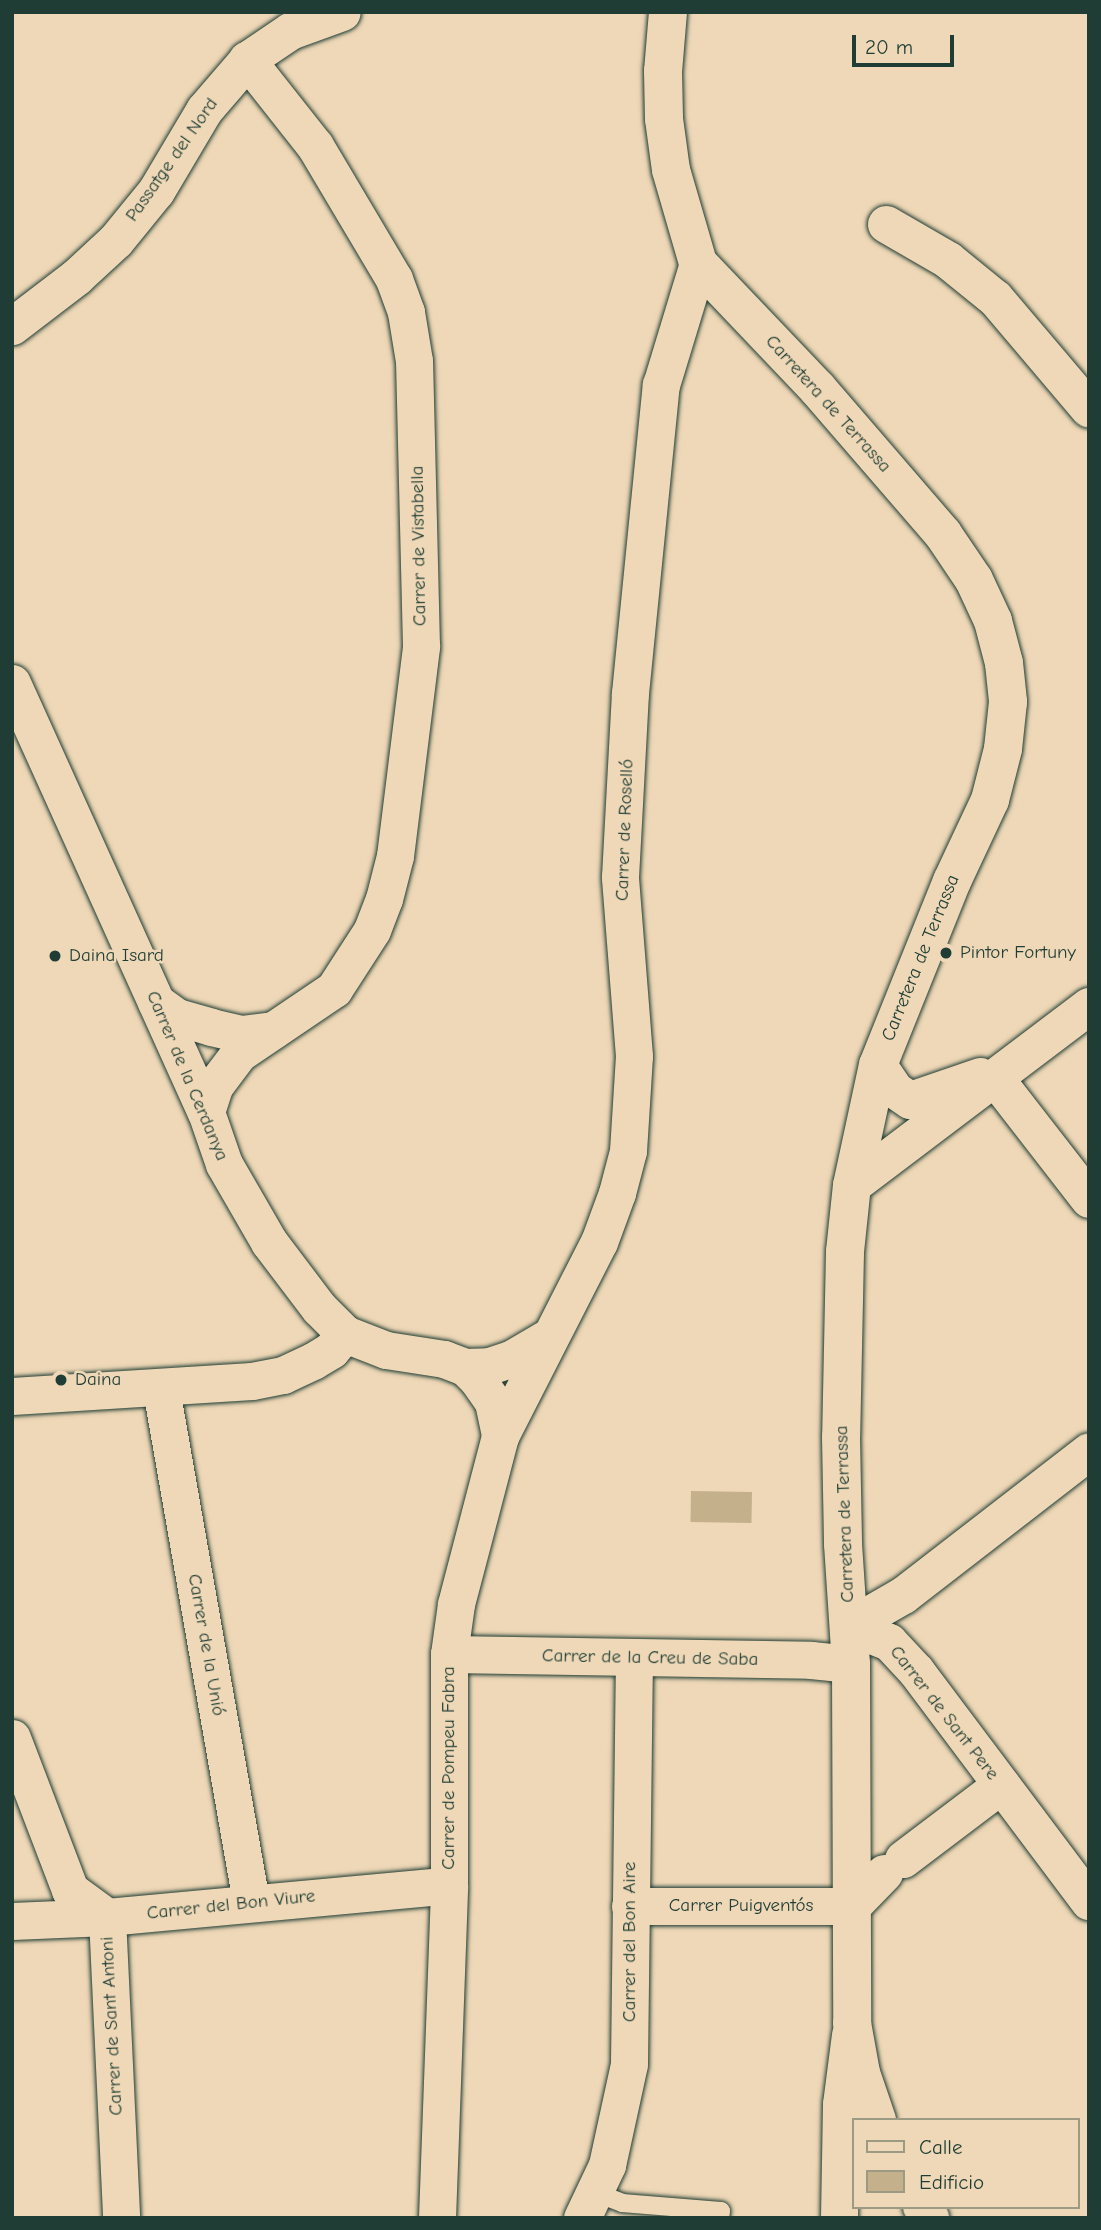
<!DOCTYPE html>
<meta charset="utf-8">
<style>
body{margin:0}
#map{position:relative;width:1101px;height:2230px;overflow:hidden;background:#efd8b7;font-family:"Comic Neue",sans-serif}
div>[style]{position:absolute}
.building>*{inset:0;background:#c4b08b;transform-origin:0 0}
.roads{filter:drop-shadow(0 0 2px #1f3d34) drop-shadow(0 0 2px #1f3d34)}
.lane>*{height:18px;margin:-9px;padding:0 9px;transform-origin:9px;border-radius:9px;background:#efd8b7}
.street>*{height:37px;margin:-18.5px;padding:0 18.5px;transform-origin:18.5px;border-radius:18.5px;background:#efd8b7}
.secondary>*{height:38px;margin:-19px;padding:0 19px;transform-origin:19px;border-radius:19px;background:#efd8b7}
.dots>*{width:19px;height:19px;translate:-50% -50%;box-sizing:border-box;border:4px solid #efd8b7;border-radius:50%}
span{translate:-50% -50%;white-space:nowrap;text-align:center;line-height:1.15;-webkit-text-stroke:5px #efd8b7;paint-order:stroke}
.street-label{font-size:19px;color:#1f3d34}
.poi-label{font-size:19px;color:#1f3d34}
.left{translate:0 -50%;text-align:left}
.frame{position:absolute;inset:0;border:14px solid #1f3d34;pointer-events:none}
.legend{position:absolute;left:852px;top:2118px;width:228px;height:91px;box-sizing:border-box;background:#efd8b7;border:2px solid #9c9a83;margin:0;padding:9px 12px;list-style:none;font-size:21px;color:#1f3d34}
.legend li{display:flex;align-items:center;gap:14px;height:35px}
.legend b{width:35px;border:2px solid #9c9a83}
.scale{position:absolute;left:852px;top:35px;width:102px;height:32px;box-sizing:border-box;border:4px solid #1f3d34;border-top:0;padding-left:9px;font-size:21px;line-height:24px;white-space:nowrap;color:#1f3d34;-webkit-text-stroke:5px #efd8b7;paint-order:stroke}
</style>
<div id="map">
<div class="building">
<i style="left:691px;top:1491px;width:61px;height:31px;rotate:1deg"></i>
</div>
<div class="roads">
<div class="lane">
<i style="left:594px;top:2192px;width:30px;rotate:21deg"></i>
<i style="left:622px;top:2203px;width:99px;rotate:4.6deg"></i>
<i style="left:721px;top:2211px;width:7px;rotate:98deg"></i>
</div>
<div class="street">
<i style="left:886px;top:224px;width:72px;rotate:30.1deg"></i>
<i style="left:948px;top:260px;width:60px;rotate:39deg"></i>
<i style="left:995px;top:298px;width:145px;rotate:49.7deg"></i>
<i style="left:12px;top:326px;width:81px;rotate:-37.4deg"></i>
<i style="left:76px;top:277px;width:54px;rotate:-42.8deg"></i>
<i style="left:116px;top:240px;width:63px;rotate:-50.8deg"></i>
<i style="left:156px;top:191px;width:94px;rotate:-59.3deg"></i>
<i style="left:204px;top:110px;width:66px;rotate:-49.3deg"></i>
<i style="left:247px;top:60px;width:52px;rotate:-34deg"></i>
<i style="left:290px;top:31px;width:55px;rotate:-20.1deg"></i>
<i style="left:12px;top:683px;width:471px;rotate:65.7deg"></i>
<i style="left:206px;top:1112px;width:55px;rotate:70.9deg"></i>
<i style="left:224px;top:1164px;width:90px;rotate:60deg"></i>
<i style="left:269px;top:1242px;width:83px;rotate:52.9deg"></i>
<i style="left:319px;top:1308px;width:37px;rotate:45deg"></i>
<i style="left:345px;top:1334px;width:44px;rotate:21.3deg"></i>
<i style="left:386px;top:1350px;width:59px;rotate:8.8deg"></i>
<i style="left:444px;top:1359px;width:22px;rotate:21deg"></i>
<i style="left:465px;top:1367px;width:17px;rotate:45deg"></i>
<i style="left:477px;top:1379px;width:28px;rotate:55deg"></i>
<i style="left:493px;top:1402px;width:35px;rotate:78deg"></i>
<i style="left:156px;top:1002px;width:26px;rotate:36deg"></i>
<i style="left:177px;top:1017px;width:35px;rotate:16deg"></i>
<i style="left:211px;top:1027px;width:31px;rotate:13deg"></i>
<i style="left:241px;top:1034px;width:32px;rotate:-7deg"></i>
<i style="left:878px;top:1065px;width:30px;rotate:56deg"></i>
<i style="left:895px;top:1090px;width:18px;rotate:34deg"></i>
<i style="left:910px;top:1100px;width:74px;rotate:-18.9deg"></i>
<i style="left:995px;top:1078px;width:153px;rotate:52.2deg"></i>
<i style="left:206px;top:1112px;width:28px;rotate:-72deg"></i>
<i style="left:215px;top:1085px;width:39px;rotate:-53deg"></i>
<i style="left:238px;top:1054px;width:116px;rotate:-34.1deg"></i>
<i style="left:334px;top:989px;width:70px;rotate:-57.2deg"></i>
<i style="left:372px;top:930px;width:33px;rotate:-69deg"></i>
<i style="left:384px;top:899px;width:44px;rotate:-75.7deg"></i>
<i style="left:395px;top:856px;width:212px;rotate:-82.9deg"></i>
<i style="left:421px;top:646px;width:285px;rotate:-91.4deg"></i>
<i style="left:414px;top:361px;width:50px;rotate:-99.3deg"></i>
<i style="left:406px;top:312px;width:35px;rotate:-110deg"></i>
<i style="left:394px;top:279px;width:155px;rotate:-120.7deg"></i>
<i style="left:315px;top:146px;width:110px;rotate:-128.3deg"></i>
<i style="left:852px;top:1185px;width:297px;rotate:-37.1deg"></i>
<i style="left:465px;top:1367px;width:24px;rotate:-2deg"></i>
<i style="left:489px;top:1366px;width:23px;rotate:-18deg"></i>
<i style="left:511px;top:1359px;width:45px;rotate:-30.5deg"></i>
<i style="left:161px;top:1389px;width:521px;rotate:80.05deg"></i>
<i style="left:12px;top:1396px;width:240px;rotate:-3.6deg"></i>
<i style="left:252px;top:1381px;width:32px;rotate:-11deg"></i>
<i style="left:283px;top:1375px;width:33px;rotate:-25deg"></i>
<i style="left:313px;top:1361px;width:21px;rotate:-31deg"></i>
<i style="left:331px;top:1350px;width:21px;rotate:-49deg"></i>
<i style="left:849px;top:1626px;width:43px;rotate:21.8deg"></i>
<i style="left:889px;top:1642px;width:40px;rotate:47deg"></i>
<i style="left:916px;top:1671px;width:288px;rotate:53.1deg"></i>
<i style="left:849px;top:1626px;width:62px;rotate:-29.9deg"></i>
<i style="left:903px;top:1595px;width:235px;rotate:-37.7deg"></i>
<i style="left:449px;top:1654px;width:362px;rotate:0.9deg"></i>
<i style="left:811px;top:1660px;width:40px;rotate:5.7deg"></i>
<i style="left:12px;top:1738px;width:163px;rotate:69.1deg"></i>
<i style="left:70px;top:1890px;width:46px;rotate:36.1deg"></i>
<i style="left:107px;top:1917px;width:301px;rotate:87.3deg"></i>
<i style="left:903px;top:1859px;width:123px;rotate:-37.1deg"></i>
<i style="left:630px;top:1906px;width:222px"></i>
<i style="left:852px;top:1906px;width:46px;rotate:-45.9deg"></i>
<i style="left:12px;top:1921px;width:95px;rotate:-2.4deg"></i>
<i style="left:107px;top:1917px;width:343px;rotate:-5.3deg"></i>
<i style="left:437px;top:2218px;width:333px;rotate:-87.9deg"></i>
<i style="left:449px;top:1885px;width:231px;rotate:-90deg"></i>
<i style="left:449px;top:1654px;width:50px;rotate:-82deg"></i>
<i style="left:456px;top:1604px;width:174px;rotate:-75.3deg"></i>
<i style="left:500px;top:1436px;width:218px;rotate:-63deg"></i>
<i style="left:599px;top:1242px;width:52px;rotate:-69.8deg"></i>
<i style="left:617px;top:1193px;width:43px;rotate:-75.3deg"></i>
<i style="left:628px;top:1151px;width:95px;rotate:-86.4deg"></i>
<i style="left:634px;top:1056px;width:180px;rotate:-94.5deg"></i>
<i style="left:620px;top:877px;width:184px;rotate:-86.9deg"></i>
<i style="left:630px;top:693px;width:310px;rotate:-84.3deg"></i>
<i style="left:661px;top:385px;width:127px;rotate:-73.1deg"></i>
<i style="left:582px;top:2218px;width:59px;rotate:-64.7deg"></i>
<i style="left:607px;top:2165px;width:103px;rotate:-77.7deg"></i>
<i style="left:629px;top:2064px;width:406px;rotate:-89.3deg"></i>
<i style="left:839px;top:2218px;width:114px;rotate:-89deg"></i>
<i style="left:841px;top:2104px;width:70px;rotate:-82.6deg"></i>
</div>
<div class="secondary">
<i style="left:668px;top:12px;width:59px;rotate:94.8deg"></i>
<i style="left:663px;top:71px;width:48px;rotate:88.8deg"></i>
<i style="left:664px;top:119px;width:51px;rotate:82.2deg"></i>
<i style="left:671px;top:170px;width:97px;rotate:73.8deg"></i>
<i style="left:698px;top:263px;width:173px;rotate:46.4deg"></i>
<i style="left:817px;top:388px;width:193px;rotate:49.2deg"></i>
<i style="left:943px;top:534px;width:55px;rotate:56deg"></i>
<i style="left:974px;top:580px;width:45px;rotate:65.1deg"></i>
<i style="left:993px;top:621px;width:43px;rotate:75.3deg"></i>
<i style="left:1004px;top:663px;width:39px;rotate:84deg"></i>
<i style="left:1008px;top:702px;width:47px;rotate:96.1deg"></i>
<i style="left:1003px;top:749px;width:53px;rotate:104.3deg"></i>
<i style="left:990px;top:800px;width:89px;rotate:115.1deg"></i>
<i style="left:952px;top:881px;width:198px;rotate:111.9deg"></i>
<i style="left:878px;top:1065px;width:123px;rotate:102.2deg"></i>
<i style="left:852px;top:1185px;width:67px;rotate:96deg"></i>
<i style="left:845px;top:1252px;width:185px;rotate:91.2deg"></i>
<i style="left:841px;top:1437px;width:107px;rotate:88.9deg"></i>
<i style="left:843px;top:1544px;width:120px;rotate:86.2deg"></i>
<i style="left:851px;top:1664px;width:359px;rotate:89.8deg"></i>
<i style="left:852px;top:2023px;width:51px;rotate:79.8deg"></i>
<i style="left:861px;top:2073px;width:50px;rotate:71.2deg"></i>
<i style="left:922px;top:2207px;width:14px;rotate:54deg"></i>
</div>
</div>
<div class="dots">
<i style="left:946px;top:953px;background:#1f3d34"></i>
<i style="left:55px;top:956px;background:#1f3d34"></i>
<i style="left:61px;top:1380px;background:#1f3d34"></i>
</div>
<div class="street-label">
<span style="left:172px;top:160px;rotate:-55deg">Passatge del Nord</span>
<span style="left:828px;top:404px;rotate:48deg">Carretera de Terrassa</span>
<span style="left:419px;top:546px;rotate:-91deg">Carrer de Vistabella</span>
<span style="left:625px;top:830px;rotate:-88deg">Carrer de Roselló</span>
<span style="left:921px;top:958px;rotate:-68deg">Carretera de Terrassa</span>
<span style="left:187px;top:1076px;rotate:67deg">Carrer de la Cerdanya</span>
<span style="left:845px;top:1514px;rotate:-92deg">Carretera de Terrassa</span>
<span style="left:206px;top:1645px;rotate:80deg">Carrer de la Unió</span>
<span style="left:650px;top:1658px;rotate:1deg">Carrer de la Creu de Saba</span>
<span style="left:944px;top:1713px;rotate:52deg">Carrer de Sant Pere</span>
<span style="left:449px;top:1768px;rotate:-90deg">Carrer de Pompeu Fabra</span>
<span style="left:231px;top:1905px;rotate:-6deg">Carrer del Bon Viure</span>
<span style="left:741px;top:1906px">Carrer Puigventós</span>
<span style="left:630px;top:1942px;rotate:-90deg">Carrer del Bon Aire</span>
<span style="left:112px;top:2026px;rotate:-93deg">Carrer de Sant Antoni</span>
</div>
<div class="poi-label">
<span class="left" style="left:960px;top:953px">Pintor Fortuny</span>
<span class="left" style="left:69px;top:956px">Daina Isard</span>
<span class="left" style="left:75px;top:1380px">Daina</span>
</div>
<div class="frame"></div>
<ul class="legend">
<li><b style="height:9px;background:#efd8b7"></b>Calle</li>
<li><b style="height:19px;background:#c4b08b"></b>Edificio</li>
</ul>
<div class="scale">20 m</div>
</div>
